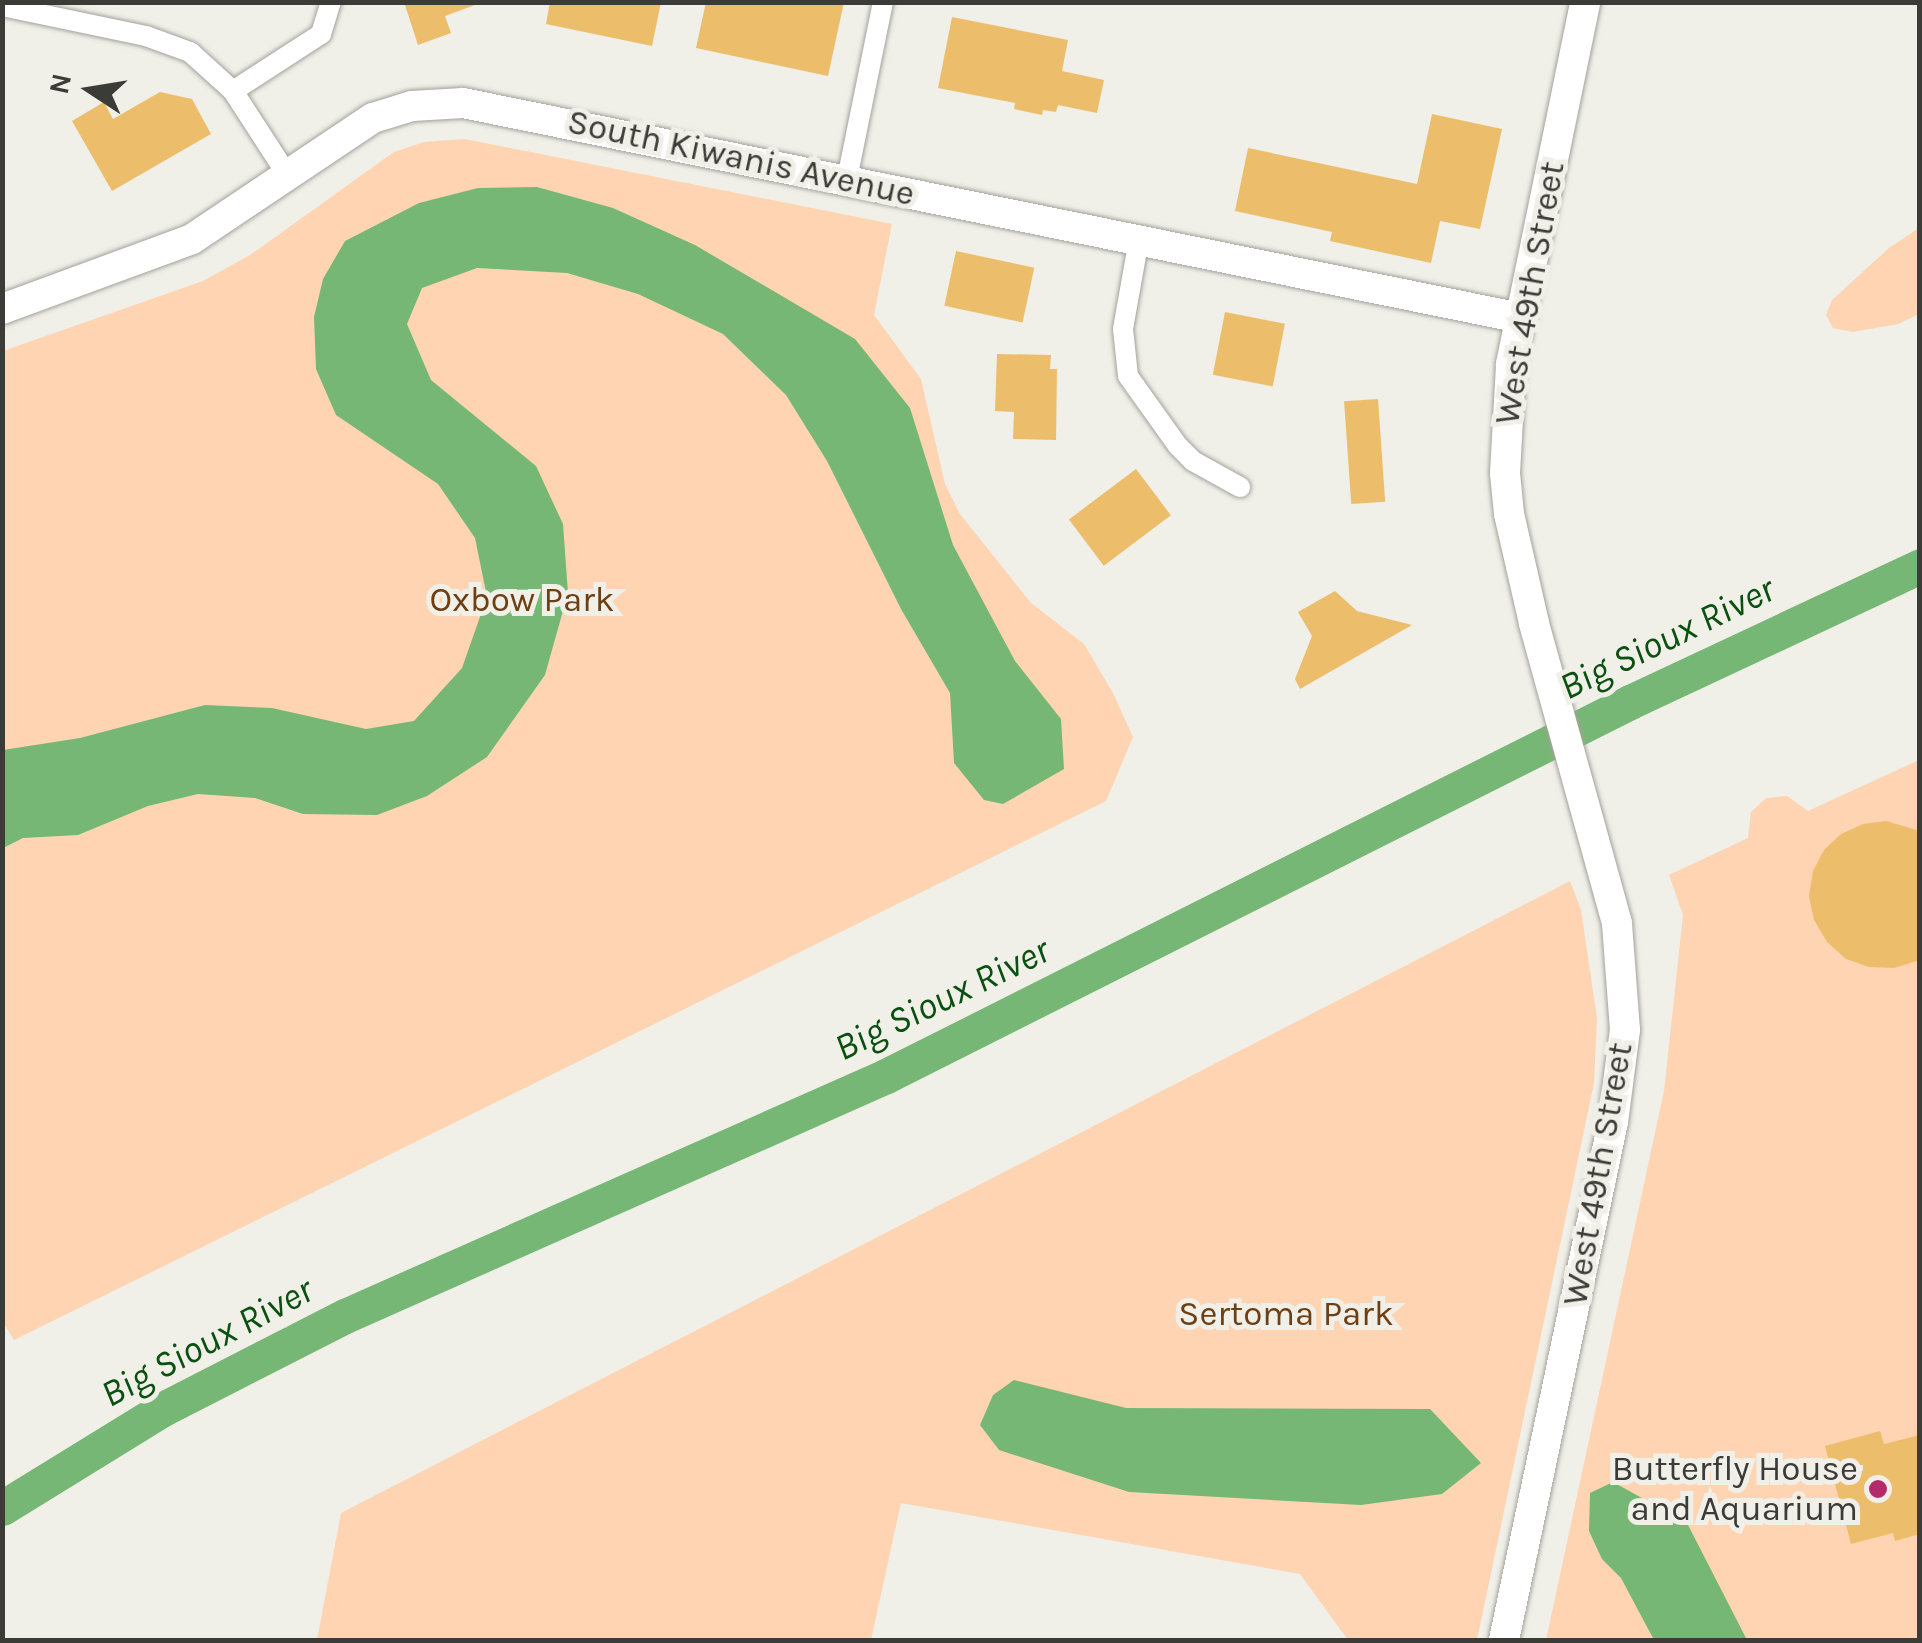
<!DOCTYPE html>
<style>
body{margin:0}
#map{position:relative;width:1922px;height:1643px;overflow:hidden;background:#f0efe8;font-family:Karla,sans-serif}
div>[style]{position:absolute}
.green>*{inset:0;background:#fed4b2}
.water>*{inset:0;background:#77b775}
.river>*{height:35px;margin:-17.5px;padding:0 17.5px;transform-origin:17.5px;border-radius:17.5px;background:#77b775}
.building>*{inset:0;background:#ecbe6b;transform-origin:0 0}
.roads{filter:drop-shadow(0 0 2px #a3a29c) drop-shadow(0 0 2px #a3a29c)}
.street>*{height:20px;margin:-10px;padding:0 10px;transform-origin:10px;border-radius:10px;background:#fff}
.secondary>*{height:30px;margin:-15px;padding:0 15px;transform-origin:15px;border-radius:15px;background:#fff}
.dots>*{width:28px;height:28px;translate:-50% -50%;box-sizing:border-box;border:5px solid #f0efe8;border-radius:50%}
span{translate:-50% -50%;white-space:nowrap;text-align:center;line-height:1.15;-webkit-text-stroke:10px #f0efe8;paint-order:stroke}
.street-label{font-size:35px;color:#3b3b38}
.park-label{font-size:35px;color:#6e3f12}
.poi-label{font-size:35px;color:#3b3b38}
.right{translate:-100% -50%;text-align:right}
.water-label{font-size:38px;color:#0a5010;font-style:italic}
.frame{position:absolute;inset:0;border:5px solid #3b3b38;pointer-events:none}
.north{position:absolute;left:40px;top:40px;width:100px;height:100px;-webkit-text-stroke:8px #f0efe8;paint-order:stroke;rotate:282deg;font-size:28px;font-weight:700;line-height:40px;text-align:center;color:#3b3b38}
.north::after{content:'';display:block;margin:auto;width:35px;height:45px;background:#3b3b38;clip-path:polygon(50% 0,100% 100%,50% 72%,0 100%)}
</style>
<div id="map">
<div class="green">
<i style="clip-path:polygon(465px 139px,892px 224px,874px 315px,921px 379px,945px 484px,960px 514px,1031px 603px,1084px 644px,1113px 693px,1133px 737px,1106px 801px,14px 1340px,3px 1322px,3px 351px,203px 281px,250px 255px,394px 152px,424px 142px)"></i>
<i style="clip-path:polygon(1919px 228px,1919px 314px,1898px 324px,1853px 332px,1833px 328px,1826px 315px,1832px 300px,1889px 248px)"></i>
<i style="clip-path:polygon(1919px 760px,1919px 1640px,1546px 1640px,1664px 1091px,1683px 915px,1669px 875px,1748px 838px,1751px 812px,1766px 798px,1787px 796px,1808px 811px)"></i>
<i style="clip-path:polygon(1570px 881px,1581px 910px,1597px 1018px,1594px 1083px,1477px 1640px,1348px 1640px,1300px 1574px,901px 1503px,871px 1640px,317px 1640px,341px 1513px)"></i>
</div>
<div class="water">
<i style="clip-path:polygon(537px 187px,613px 208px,695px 245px,855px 339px,910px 408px,953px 545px,1015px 661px,1061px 719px,1064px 769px,1003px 804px,984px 800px,954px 763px,950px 693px,901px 609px,827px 461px,786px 395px,723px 334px,638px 294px,567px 273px,477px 268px,422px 288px,407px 324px,431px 380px,536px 466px,563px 524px,568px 593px,545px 675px,487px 757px,427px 796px,377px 815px,303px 814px,255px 798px,198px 794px,148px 806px,78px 835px,23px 838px,3px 848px,3px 750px,80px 738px,205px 705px,272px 708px,366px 729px,414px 721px,462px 668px,487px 597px,475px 538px,438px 484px,336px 415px,316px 369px,314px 317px,323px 279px,345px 241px,419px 203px,478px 188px)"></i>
<i style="clip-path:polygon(1014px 1380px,1126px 1408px,1430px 1409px,1481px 1463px,1442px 1494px,1361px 1505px,1129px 1492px,999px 1450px,980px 1425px,993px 1395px)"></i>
<i style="clip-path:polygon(1613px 1482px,1687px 1523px,1747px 1640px,1654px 1640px,1621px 1578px,1602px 1559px,1589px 1531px,1590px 1493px)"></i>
</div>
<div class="river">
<i style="left:2px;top:1508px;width:189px;rotate:-31.6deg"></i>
<i style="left:163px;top:1409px;width:204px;rotate:-27.1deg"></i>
<i style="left:345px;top:1316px;width:592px;rotate:-23.92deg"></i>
<i style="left:886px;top:1076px;width:833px;rotate:-26.69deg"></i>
<i style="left:1630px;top:702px;width:320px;rotate:-25.1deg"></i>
</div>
<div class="building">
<i style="clip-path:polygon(404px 2px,475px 2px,475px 5px,445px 16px,451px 33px,418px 45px)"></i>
<i style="clip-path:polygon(550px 2px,661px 2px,652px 46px,546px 24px)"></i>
<i style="clip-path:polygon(706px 2px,844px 2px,828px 76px,696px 48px)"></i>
<i style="clip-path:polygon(952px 17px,1068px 40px,1062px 71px,1104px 80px,1097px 113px,1058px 105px,1056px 112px,1043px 110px,1042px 115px,1014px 109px,1015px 103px,938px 88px)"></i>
<i style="clip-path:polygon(160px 92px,192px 99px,211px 134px,112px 191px,72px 121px,104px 102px,113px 119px)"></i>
<i style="clip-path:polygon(1432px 114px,1502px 129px,1480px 229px,1440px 221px,1431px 263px,1330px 241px,1332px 232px,1235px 211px,1248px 148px,1417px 184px)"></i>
<i style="left:956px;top:251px;width:80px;height:56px;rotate:12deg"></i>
<i style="left:1225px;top:312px;width:61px;height:64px;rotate:11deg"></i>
<i style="clip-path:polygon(997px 354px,1051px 355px,1050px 369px,1057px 369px,1056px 440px,1013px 439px,1014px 412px,995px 411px)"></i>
<i style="left:1378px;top:399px;width:103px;height:34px;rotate:86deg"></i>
<i style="left:1136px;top:469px;width:58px;height:84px;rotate:53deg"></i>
<i style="clip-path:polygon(1335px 591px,1357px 611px,1412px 625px,1300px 689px,1295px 679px,1312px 636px,1298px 612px)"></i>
<i style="clip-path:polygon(1886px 821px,1920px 831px,1920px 960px,1894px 968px,1869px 967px,1846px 959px,1827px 942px,1814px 920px,1809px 896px,1813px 871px,1824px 850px,1841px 834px,1863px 824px)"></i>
<i style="clip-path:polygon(1880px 1431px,1884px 1444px,1920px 1435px,1920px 1534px,1895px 1541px,1893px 1533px,1851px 1544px,1825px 1446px)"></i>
</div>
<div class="roads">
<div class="street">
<i style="left:2px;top:6px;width:147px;rotate:11.8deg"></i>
<i style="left:146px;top:36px;width:47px;rotate:20deg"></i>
<i style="left:190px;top:52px;width:58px;rotate:42.2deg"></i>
<i style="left:233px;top:91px;width:101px;rotate:57.1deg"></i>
<i style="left:233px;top:91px;width:105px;rotate:-32.9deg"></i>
<i style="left:321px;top:34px;width:34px;rotate:-73deg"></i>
<i style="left:847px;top:179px;width:181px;rotate:-78.5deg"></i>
<i style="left:1139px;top:239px;width:91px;rotate:100.1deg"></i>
<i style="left:1123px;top:329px;width:47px;rotate:83.9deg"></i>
<i style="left:1128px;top:376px;width:86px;rotate:54.5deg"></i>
<i style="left:1178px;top:446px;width:21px;rotate:45deg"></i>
<i style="left:1193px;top:461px;width:54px;rotate:29deg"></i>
</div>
<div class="secondary">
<i style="left:2px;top:309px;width:202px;rotate:-20.2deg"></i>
<i style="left:192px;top:239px;width:218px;rotate:-33.8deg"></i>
<i style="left:373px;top:118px;width:41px;rotate:-17.1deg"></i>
<i style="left:412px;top:106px;width:51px;rotate:-3.4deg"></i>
<i style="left:463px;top:103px;width:1080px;rotate:11.49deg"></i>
<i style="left:1504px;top:1640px;width:529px;rotate:-78.12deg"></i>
<i style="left:1613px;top:1122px;width:93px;rotate:-82.6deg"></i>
<i style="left:1625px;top:1030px;width:107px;rotate:-94.3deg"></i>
<i style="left:1617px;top:923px;width:311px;rotate:-105.5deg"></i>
<i style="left:1534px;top:623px;width:112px;rotate:-102.9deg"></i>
<i style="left:1509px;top:514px;width:41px;rotate:-95.6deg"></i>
<i style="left:1505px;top:473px;width:109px;rotate:-86.8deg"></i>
<i style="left:1511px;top:364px;width:369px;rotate:-78.4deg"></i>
</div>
</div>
<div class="dots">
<i style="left:1878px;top:1489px;background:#b42b6c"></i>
</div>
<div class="street-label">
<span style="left:741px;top:158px;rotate:12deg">South Kiwanis Avenue</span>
<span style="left:1530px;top:293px;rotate:-80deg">West 49th Street</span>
<span style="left:1598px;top:1174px;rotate:-80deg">West 49th Street</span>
</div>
<div class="park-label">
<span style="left:522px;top:600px">Oxbow Park</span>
<span style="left:1286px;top:1314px">Sertoma Park</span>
</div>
<div class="poi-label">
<span class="right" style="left:1858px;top:1489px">Butterfly House<br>and Aquarium</span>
</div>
<div class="water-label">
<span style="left:1667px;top:638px;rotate:-26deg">Big Sioux River</span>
<span style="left:942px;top:999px;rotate:-26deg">Big Sioux River</span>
<span style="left:207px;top:1342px;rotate:-28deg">Big Sioux River</span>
</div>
<div class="frame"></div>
<div class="north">N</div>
</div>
